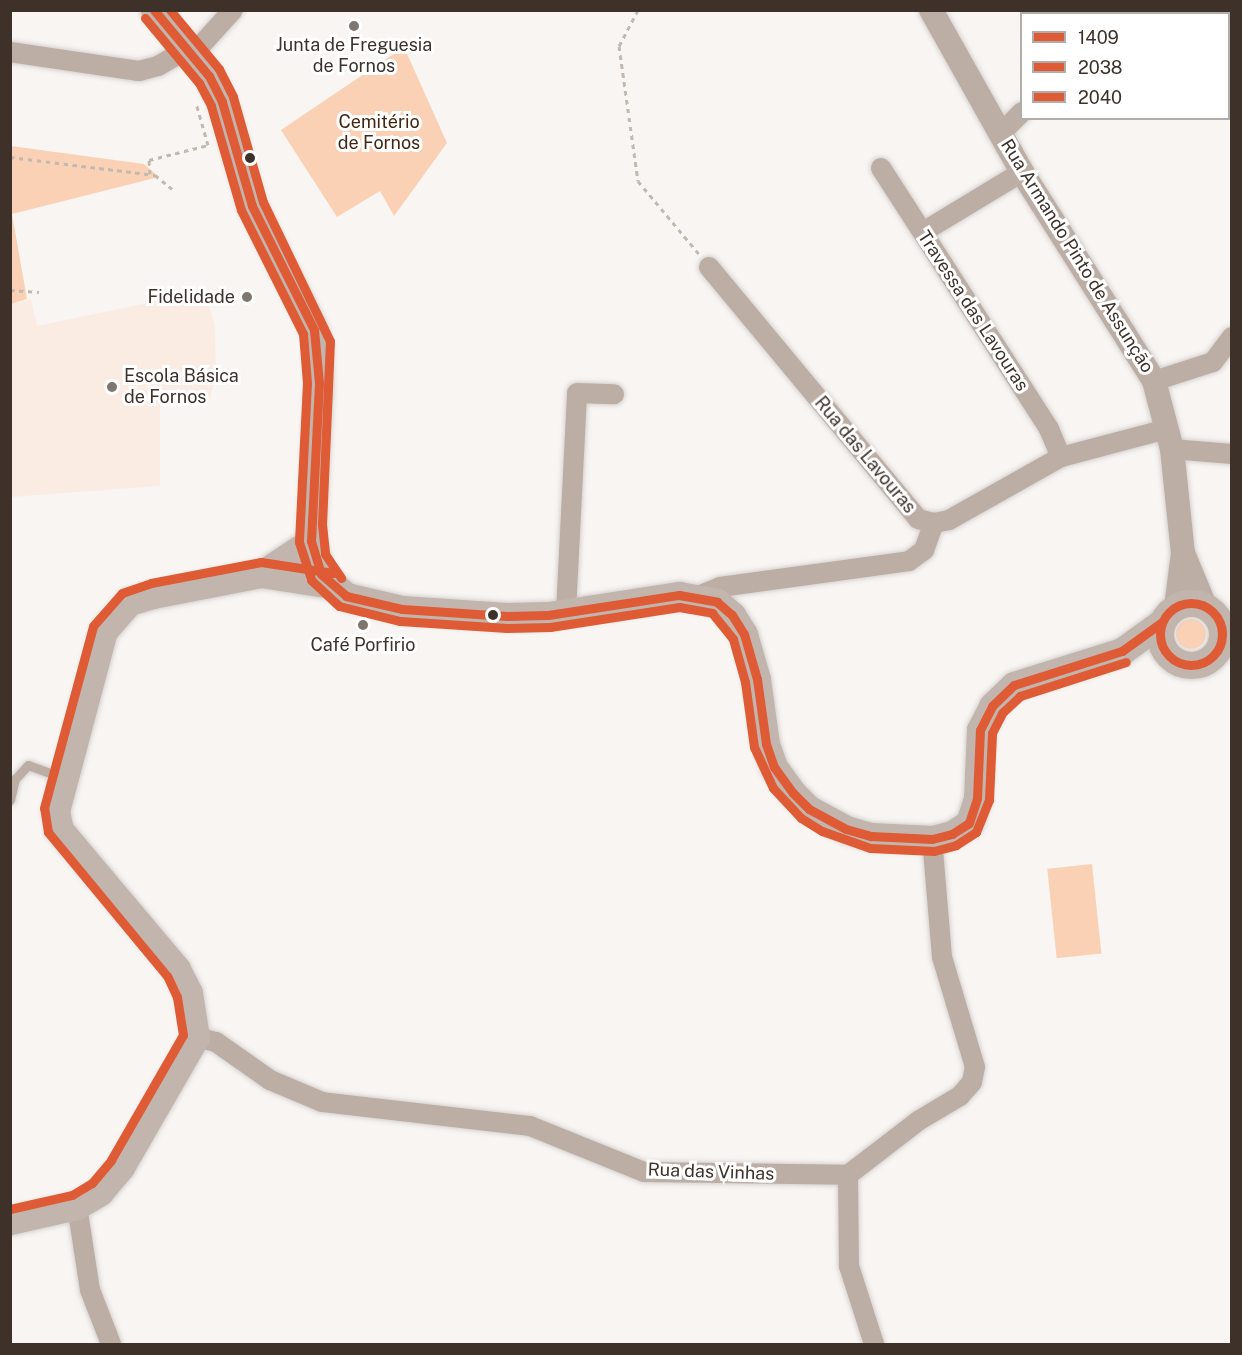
<!DOCTYPE html>
<meta charset="utf-8">
<style>
body{margin:0}
#map{position:relative;width:1242px;height:1355px;overflow:hidden;background:#f8f5f2;font-family:"Public Sans",sans-serif}
div>[style]{position:absolute}
.built>*{inset:0;background:#fbece3}
.green>*{inset:0;background:#fbd1b6;transform-origin:0 0}
.round{border-radius:50%}
.path>*{height:3px;margin-top:-1.5px;transform-origin:0;background:repeating-linear-gradient(90deg,#c2b9b1 0 4.5px,transparent 0 9px)}
.roads{filter:drop-shadow(0 0 2px #d6d2cf) drop-shadow(0 0 2px #d6d2cf)}
.service>*{height:9px;margin:-4.5px;padding:0 4.5px;transform-origin:4.5px;border-radius:4.5px;background:#bcaea5}
.minor>*{height:20px;margin:-10px;padding:0 10px;transform-origin:10px;border-radius:10px;background:#bcaea5}
.tertiary>*{height:24px;margin:-12px;padding:0 12px;transform-origin:12px;border-radius:12px;background:#bcaea5}
.secondary>*{height:27px;margin:-13.5px;padding:0 13.5px;transform-origin:13.5px;border-radius:13.5px;background:#c2b5ad}
.secondary>.ring{margin:-13.5px;padding:0;box-sizing:content-box;background:none;border:27px solid #c2b5ad;border-radius:50%}
.bus-1>*{height:9px;margin:-4.5px;padding:0 4.5px;transform-origin:4.5px;border-radius:4.5px;background:#df5b35}
.bus-1>.ring{margin:-4.5px;padding:0;box-sizing:content-box;background:none;border:9px solid #df5b35;border-radius:50%}
.bus-2>*{height:9px;margin:-4.5px;padding:0 4.5px;transform-origin:4.5px;border-radius:4.5px;background:#df5b35}
.bus-3>*{height:9px;margin:-4.5px;padding:0 4.5px;transform-origin:4.5px;border-radius:4.5px;background:#df5b35}
.dots>*{width:16px;height:16px;translate:-50% -50%;box-sizing:border-box;border:3px solid #fff;border-radius:50%}
span{translate:-50% -50%;white-space:nowrap;text-align:center;line-height:1.15;-webkit-text-stroke:6px #fff;paint-order:stroke}
.poi-label{font-size:18px;color:#3d3129}
.right{translate:-100% -50%;text-align:right}
.left{translate:0 -50%;text-align:left}
.park-label{font-size:18px;color:#452611}
.street-label{font-size:18px;color:#3d3129}
.frame{position:absolute;inset:0;border:12px solid #3d3129;pointer-events:none}
.legend{position:absolute;left:1020px;top:12px;width:210px;height:108px;box-sizing:border-box;background:#fff;border:2px solid #b1ada9;margin:0;padding:8px 10px;list-style:none;font-size:18px;color:#3d3129}
.legend li{display:flex;align-items:center;gap:12px;height:30px}
.legend b{width:30px;border:2px solid #b1ada9}
</style>
<div id="map">
<div class="built">
<i style="clip-path:polygon(205px 291px,215px 326px,216px 377px,210px 398px,160px 400px,160px 486px,11px 497px,11px 304px,31px 299px,37px 326px)"></i>
</div>
<div class="green">
<i style="clip-path:polygon(404px 47px,447px 143px,394px 216px,380px 191px,337px 217px,281px 130px)"></i>
<i style="clip-path:polygon(11px 146px,144px 164px,159px 177px,12px 214px,27px 299px,11px 304px)"></i>
<i class="round" style="left:1176px;top:619px;width:30px;height:30px"></i>
<i style="left:1092px;top:864px;width:90px;height:45px;rotate:84deg"></i>
</div>
<div class="path">
<i style="left:638px;top:10px;width:41px;rotate:117.8deg"></i>
<i style="left:619px;top:46px;width:136px;rotate:82deg"></i>
<i style="left:638px;top:181px;width:95px;rotate:50.1deg"></i>
<i style="left:10px;top:157px;width:146px;rotate:7.1deg"></i>
<i style="left:155px;top:175px;width:22px;rotate:39deg"></i>
<i style="left:150px;top:174px;width:14px;rotate:-94deg"></i>
<i style="left:149px;top:160px;width:61px;rotate:-14.3deg"></i>
<i style="left:208px;top:145px;width:44px;rotate:-105.9deg"></i>
<i style="left:10px;top:290px;width:29px;rotate:4deg"></i>
</div>
<div class="roads">
<div class="service">
<i style="left:10px;top:800px;width:22px;rotate:-77deg"></i>
<i style="left:15px;top:779px;width:19px;rotate:-47deg"></i>
<i style="left:28px;top:765px;width:35px;rotate:20deg"></i>
</div>
<div class="minor">
<i style="left:1073px;top:14px;width:4px;rotate:-76deg"></i>
<i style="left:10px;top:52px;width:130px;rotate:8.4deg"></i>
<i style="left:139px;top:71px;width:20px;rotate:-15deg"></i>
<i style="left:158px;top:66px;width:36px;rotate:-30deg"></i>
<i style="left:194px;top:53px;width:58px;rotate:-47.8deg"></i>
<i style="left:1000px;top:134px;width:31px;rotate:-45deg"></i>
<i style="left:881px;top:168px;width:310px;rotate:57.2deg"></i>
<i style="left:1049px;top:429px;width:30px;rotate:67deg"></i>
<i style="left:923px;top:232px;width:116px;rotate:-31.2deg"></i>
<i style="left:709px;top:267px;width:327px;rotate:50.3deg"></i>
<i style="left:918px;top:519px;width:16px;rotate:14deg"></i>
<i style="left:934px;top:523px;width:15px;rotate:-11deg"></i>
<i style="left:949px;top:520px;width:129px;rotate:-29.4deg"></i>
<i style="left:1061px;top:457px;width:110px;rotate:-14.8deg"></i>
<i style="left:1154px;top:381px;width:62px;rotate:-17.9deg"></i>
<i style="left:1213px;top:362px;width:31px;rotate:-53deg"></i>
<i style="left:1172px;top:449px;width:60px;rotate:4.8deg"></i>
<i style="left:698px;top:596px;width:24px;rotate:-22deg"></i>
<i style="left:720px;top:587px;width:191px;rotate:-7.8deg"></i>
<i style="left:909px;top:561px;width:19px;rotate:-36deg"></i>
<i style="left:924px;top:550px;width:29px;rotate:-70deg"></i>
<i style="left:566px;top:612px;width:219px;rotate:-87.1deg"></i>
<i style="left:577px;top:393px;width:37px;rotate:2deg"></i>
<i style="left:196px;top:1037px;width:21px;rotate:14deg"></i>
<i style="left:216px;top:1042px;width:66px;rotate:35.1deg"></i>
<i style="left:270px;top:1080px;width:56px;rotate:22.9deg"></i>
<i style="left:322px;top:1102px;width:209px;rotate:6.6deg"></i>
<i style="left:530px;top:1126px;width:123px;rotate:22deg"></i>
<i style="left:644px;top:1172px;width:204px;rotate:0.8deg"></i>
<i style="left:848px;top:1175px;width:88px;rotate:-37.6deg"></i>
<i style="left:918px;top:1121px;width:49px;rotate:-30.8deg"></i>
<i style="left:960px;top:1096px;width:18px;rotate:-49deg"></i>
<i style="left:972px;top:1082px;width:15px;rotate:-79deg"></i>
<i style="left:975px;top:1067px;width:115px;rotate:-106.7deg"></i>
<i style="left:942px;top:957px;width:118px;rotate:-94.8deg"></i>
<i style="left:848px;top:1175px;width:91px;rotate:89.4deg"></i>
<i style="left:849px;top:1266px;width:82px;rotate:72.2deg"></i>
<i style="left:77px;top:1206px;width:85px;rotate:81.2deg"></i>
<i style="left:90px;top:1290px;width:58px;rotate:68.7deg"></i>
</div>
<div class="tertiary">
<i style="left:931px;top:10px;width:186px;rotate:60.7deg"></i>
<i style="left:1022px;top:172px;width:247px;rotate:57.7deg"></i>
<i style="left:1154px;top:381px;width:70px;rotate:75.2deg"></i>
<i style="left:1172px;top:449px;width:105px;rotate:84deg"></i>
<i style="left:1183px;top:553px;width:54px;rotate:97.4deg"></i>
<i style="left:1183px;top:553px;width:57px;rotate:67.5deg"></i>
</div>
<div class="secondary">
<i style="left:154px;top:10px;width:86px;rotate:50.2deg"></i>
<i style="left:209px;top:76px;width:29px;rotate:63deg"></i>
<i style="left:222px;top:102px;width:108px;rotate:73.9deg"></i>
<i style="left:252px;top:206px;width:139px;rotate:63.4deg"></i>
<i style="left:314px;top:330px;width:15px;rotate:74deg"></i>
<i style="left:318px;top:344px;width:39px;rotate:89deg"></i>
<i style="left:319px;top:383px;width:158px;rotate:92.9deg"></i>
<i style="left:311px;top:541px;width:34px;rotate:73deg"></i>
<i style="left:321px;top:574px;width:33px;rotate:41deg"></i>
<i style="left:346px;top:596px;width:57px;rotate:13.1deg"></i>
<i style="left:402px;top:609px;width:105px;rotate:3.8deg"></i>
<i style="left:507px;top:616px;width:41px;rotate:-1.4deg"></i>
<i style="left:548px;top:615px;width:133px;rotate:-8.7deg"></i>
<i style="left:679px;top:595px;width:39px;rotate:10deg"></i>
<i style="left:717px;top:602px;width:20px;rotate:41deg"></i>
<i style="left:732px;top:615px;width:22px;rotate:58deg"></i>
<i style="left:744px;top:634px;width:47px;rotate:73.9deg"></i>
<i style="left:757px;top:679px;width:66px;rotate:82.1deg"></i>
<i style="left:766px;top:744px;width:24px;rotate:71deg"></i>
<i style="left:774px;top:767px;width:32px;rotate:54deg"></i>
<i style="left:793px;top:793px;width:23px;rotate:45deg"></i>
<i style="left:809px;top:809px;width:42px;rotate:28.4deg"></i>
<i style="left:846px;top:829px;width:26px;rotate:16deg"></i>
<i style="left:871px;top:836px;width:61px;rotate:2.8deg"></i>
<i style="left:932px;top:839px;width:21px;rotate:-14deg"></i>
<i style="left:952px;top:834px;width:20px;rotate:-33deg"></i>
<i style="left:969px;top:823px;width:26px;rotate:-72deg"></i>
<i style="left:977px;top:798px;width:68px;rotate:-87.5deg"></i>
<i style="left:980px;top:730px;width:27px;rotate:-63deg"></i>
<i style="left:992px;top:706px;width:30px;rotate:-44deg"></i>
<i style="left:1014px;top:685px;width:113px;rotate:-17.5deg"></i>
<i style="left:1122px;top:651px;width:49px;rotate:-35.9deg"></i>
<i style="left:261px;top:574px;width:60px;rotate:-33.4deg"></i>
<i class="ring" style="left:1160px;top:603px;width:35px;height:35px"></i>
<i style="left:10px;top:1221px;width:69px;rotate:-12.6deg"></i>
<i style="left:77px;top:1206px;width:27px;rotate:-31deg"></i>
<i style="left:100px;top:1192px;width:33px;rotate:-50deg"></i>
<i style="left:121px;top:1167px;width:150px;rotate:-60deg"></i>
<i style="left:196px;top:1037px;width:45px;rotate:-99deg"></i>
<i style="left:189px;top:993px;width:27px;rotate:-117deg"></i>
<i style="left:177px;top:969px;width:182px;rotate:-130.1deg"></i>
<i style="left:60px;top:830px;width:19px;rotate:-102deg"></i>
<i style="left:56px;top:811px;width:186px;rotate:-75.1deg"></i>
<i style="left:104px;top:631px;width:38px;rotate:-49deg"></i>
<i style="left:129px;top:602px;width:25px;rotate:-16deg"></i>
<i style="left:153px;top:595px;width:110px;rotate:-11deg"></i>
<i style="left:261px;top:574px;width:71px;rotate:8.9deg"></i>
</div>
</div>
<div class="bus-1">
<i style="left:154px;top:10px;width:86px;rotate:50.2deg"></i>
<i style="left:209px;top:76px;width:29px;rotate:63deg"></i>
<i style="left:222px;top:102px;width:108px;rotate:73.9deg"></i>
<i style="left:252px;top:206px;width:139px;rotate:63.4deg"></i>
<i style="left:314px;top:330px;width:53px;rotate:84.6deg"></i>
<i style="left:319px;top:383px;width:158px;rotate:92.9deg"></i>
<i style="left:311px;top:541px;width:34px;rotate:73deg"></i>
<i style="left:321px;top:574px;width:33px;rotate:41deg"></i>
<i style="left:346px;top:596px;width:57px;rotate:13.1deg"></i>
<i style="left:402px;top:609px;width:105px;rotate:3.8deg"></i>
<i style="left:507px;top:616px;width:41px;rotate:-1.4deg"></i>
<i style="left:548px;top:615px;width:133px;rotate:-8.7deg"></i>
<i style="left:679px;top:595px;width:39px;rotate:10deg"></i>
<i style="left:717px;top:602px;width:20px;rotate:41deg"></i>
<i style="left:732px;top:615px;width:22px;rotate:58deg"></i>
<i style="left:744px;top:634px;width:47px;rotate:73.9deg"></i>
<i style="left:757px;top:679px;width:66px;rotate:82.1deg"></i>
<i style="left:766px;top:744px;width:24px;rotate:71deg"></i>
<i style="left:774px;top:767px;width:32px;rotate:54deg"></i>
<i style="left:793px;top:793px;width:23px;rotate:45deg"></i>
<i style="left:809px;top:809px;width:42px;rotate:28.4deg"></i>
<i style="left:846px;top:829px;width:26px;rotate:16deg"></i>
<i style="left:871px;top:836px;width:61px;rotate:2.8deg"></i>
<i style="left:932px;top:839px;width:21px;rotate:-14deg"></i>
<i style="left:952px;top:834px;width:20px;rotate:-33deg"></i>
<i style="left:969px;top:823px;width:26px;rotate:-72deg"></i>
<i style="left:977px;top:798px;width:68px;rotate:-87.5deg"></i>
<i style="left:980px;top:730px;width:27px;rotate:-63deg"></i>
<i style="left:992px;top:706px;width:30px;rotate:-44deg"></i>
<i style="left:1014px;top:685px;width:113px;rotate:-17.5deg"></i>
<i style="left:1122px;top:651px;width:49px;rotate:-35.9deg"></i>
<i class="ring" style="left:1160px;top:603px;width:53px;height:53px"></i>
</div>
<div class="bus-2">
<i style="left:145px;top:18px;width:85px;rotate:50.3deg"></i>
<i style="left:199px;top:83px;width:26px;rotate:62deg"></i>
<i style="left:211px;top:106px;width:108px;rotate:73.9deg"></i>
<i style="left:241px;top:210px;width:139px;rotate:63.4deg"></i>
<i style="left:303px;top:334px;width:49px;rotate:85.3deg"></i>
<i style="left:307px;top:383px;width:159px;rotate:92.9deg"></i>
<i style="left:299px;top:542px;width:40px;rotate:72deg"></i>
<i style="left:311px;top:580px;width:38px;rotate:43deg"></i>
<i style="left:339px;top:606px;width:63px;rotate:13.8deg"></i>
<i style="left:400px;top:621px;width:107px;rotate:3.7deg"></i>
<i style="left:507px;top:628px;width:43px;rotate:-1.3deg"></i>
<i style="left:550px;top:627px;width:131px;rotate:-8.8deg"></i>
<i style="left:679px;top:607px;width:34px;rotate:10deg"></i>
<i style="left:712px;top:613px;width:33px;rotate:51deg"></i>
<i style="left:733px;top:639px;width:45px;rotate:74.4deg"></i>
<i style="left:745px;top:682px;width:66px;rotate:82.1deg"></i>
<i style="left:754px;top:747px;width:45px;rotate:65.1deg"></i>
<i style="left:773px;top:788px;width:41px;rotate:47deg"></i>
<i style="left:801px;top:818px;width:25px;rotate:32deg"></i>
<i style="left:822px;top:831px;width:51px;rotate:19.5deg"></i>
<i style="left:870px;top:848px;width:64px;rotate:2.7deg"></i>
<i style="left:934px;top:851px;width:23px;rotate:-15deg"></i>
<i style="left:956px;top:845px;width:24px;rotate:-33deg"></i>
<i style="left:976px;top:832px;width:35px;rotate:-68deg"></i>
<i style="left:989px;top:800px;width:67px;rotate:-87.4deg"></i>
<i style="left:992px;top:733px;width:22px;rotate:-63deg"></i>
<i style="left:1002px;top:713px;width:25px;rotate:-43deg"></i>
<i style="left:1020px;top:696px;width:111px;rotate:-17.8deg"></i>
</div>
<div class="bus-3">
<i style="left:170px;top:10px;width:77px;rotate:50.3deg"></i>
<i style="left:219px;top:69px;width:31px;rotate:63deg"></i>
<i style="left:233px;top:97px;width:109px;rotate:74.1deg"></i>
<i style="left:263px;top:202px;width:154px;rotate:64.3deg"></i>
<i style="left:330px;top:341px;width:183px;rotate:92.5deg"></i>
<i style="left:322px;top:524px;width:30px;rotate:84deg"></i>
<i style="left:325px;top:554px;width:29px;rotate:56deg"></i>
<i style="left:10px;top:1209px;width:64px;rotate:-12.7deg"></i>
<i style="left:72px;top:1195px;width:23px;rotate:-31deg"></i>
<i style="left:92px;top:1183px;width:30px;rotate:-50deg"></i>
<i style="left:111px;top:1160px;width:144px;rotate:-60.1deg"></i>
<i style="left:183px;top:1035px;width:38px;rotate:-99deg"></i>
<i style="left:177px;top:997px;width:23px;rotate:-115deg"></i>
<i style="left:167px;top:976px;width:187px;rotate:-129.6deg"></i>
<i style="left:48px;top:832px;width:24px;rotate:-99deg"></i>
<i style="left:44px;top:808px;width:188px;rotate:-74.9deg"></i>
<i style="left:93px;top:626px;width:44px;rotate:-48.7deg"></i>
<i style="left:122px;top:593px;width:31px;rotate:-19deg"></i>
<i style="left:151px;top:583px;width:112px;rotate:-10.8deg"></i>
<i style="left:261px;top:562px;width:73px;rotate:8.7deg"></i>
</div>
<div class="dots">
<i style="left:354px;top:26px;background:#7e766f"></i>
<i style="left:250px;top:158px;background:#3d3129"></i>
<i style="left:247px;top:297px;background:#7e766f"></i>
<i style="left:112px;top:387px;background:#7e766f"></i>
<i style="left:493px;top:615px;background:#3d3129"></i>
<i style="left:363px;top:625px;background:#7e766f"></i>
</div>
<div class="poi-label">
<span style="left:354px;top:56px">Junta de Freguesia<br>de Fornos</span>
<span class="right" style="left:235px;top:297px">Fidelidade</span>
<span class="left" style="left:124px;top:387px">Escola Básica<br>de Fornos</span>
<span style="left:363px;top:645px">Café Porfirio</span>
</div>
<div class="park-label">
<span style="left:379px;top:133px">Cemitério<br>de Fornos</span>
</div>
<div class="street-label">
<span style="left:1077px;top:256px;rotate:58deg">Rua Armando Pinto de Assunção</span>
<span style="left:973px;top:311px;rotate:57deg">Travessa das Lavouras</span>
<span style="left:865px;top:455px;rotate:50deg">Rua das Lavouras</span>
<span style="left:711px;top:1172px;rotate:2deg">Rua das Vinhas</span>
</div>
<div class="frame"></div>
<ul class="legend">
<li><b style="height:8px;background:#df5b35"></b>1409</li>
<li><b style="height:8px;background:#df5b35"></b>2038</li>
<li><b style="height:8px;background:#df5b35"></b>2040</li>
</ul>
</div>
